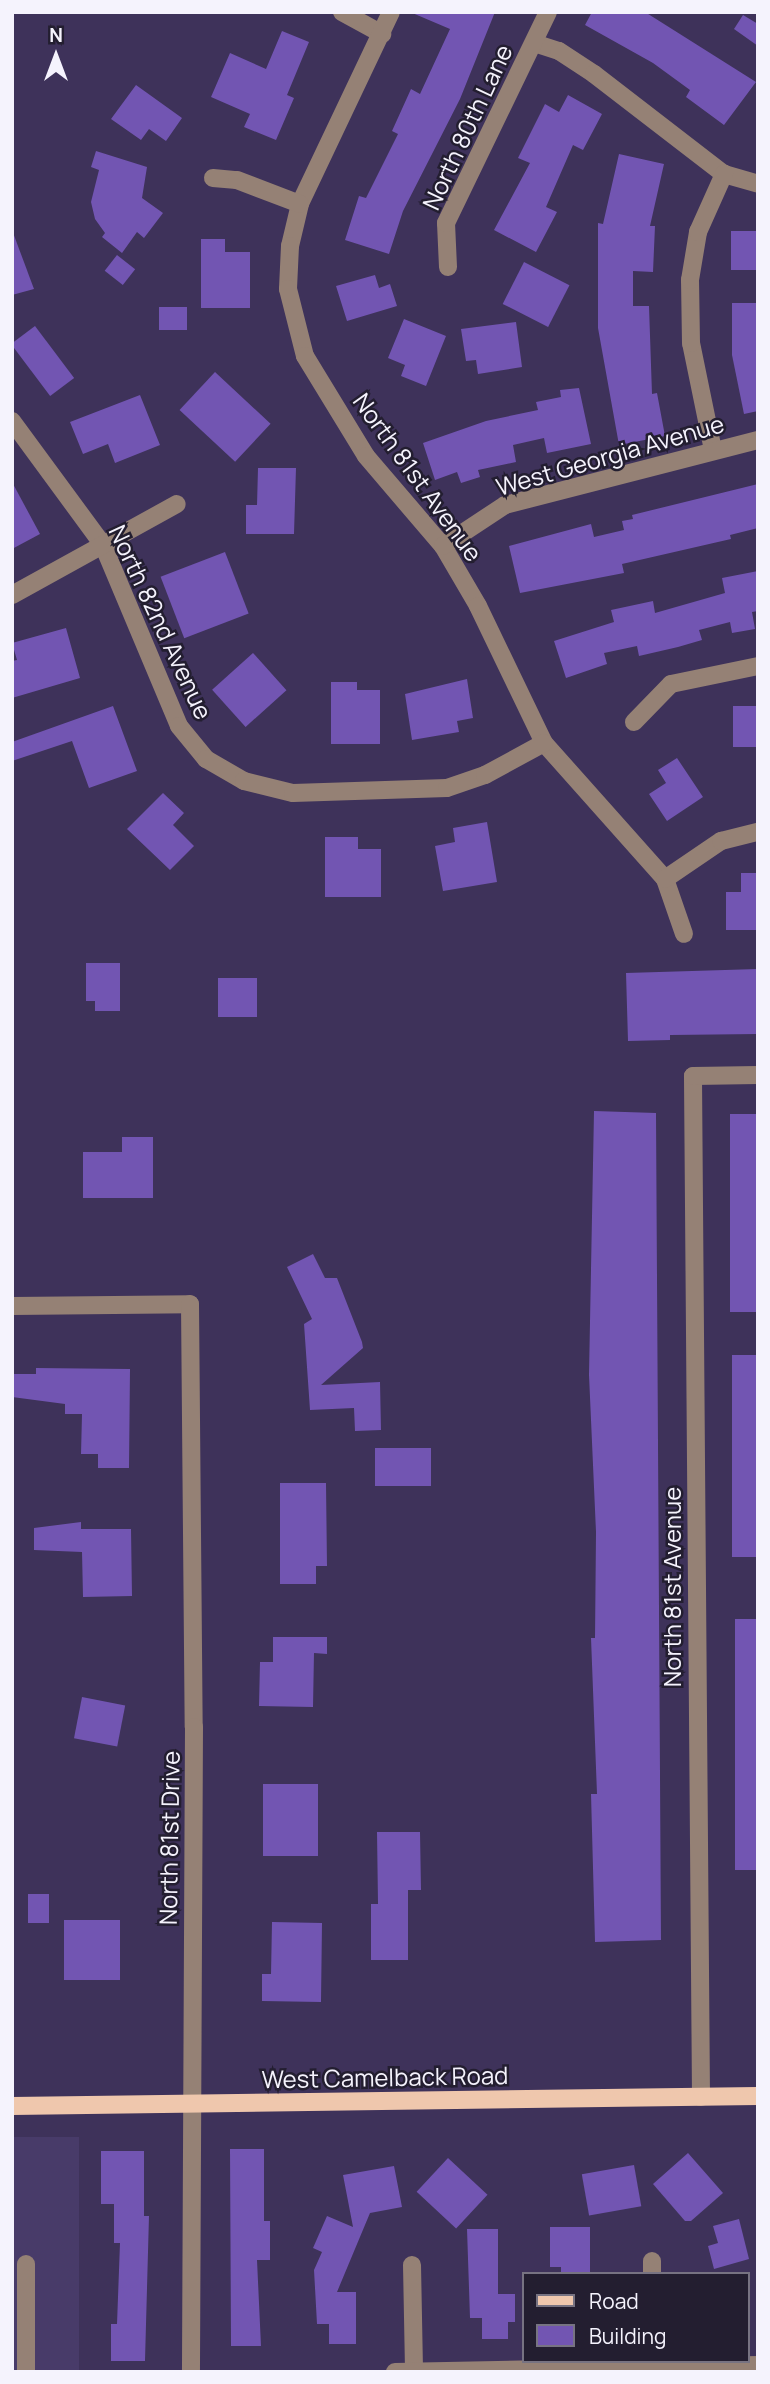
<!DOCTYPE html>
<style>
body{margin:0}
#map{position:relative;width:770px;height:2384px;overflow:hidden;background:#3e325a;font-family:Manrope,sans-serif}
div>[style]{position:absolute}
.built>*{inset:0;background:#483b69;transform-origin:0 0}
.building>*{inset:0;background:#7255b2;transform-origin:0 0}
.minor>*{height:18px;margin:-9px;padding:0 9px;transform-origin:9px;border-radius:9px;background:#958175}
.major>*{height:18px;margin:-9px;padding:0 9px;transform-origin:9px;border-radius:9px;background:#efc7ad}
span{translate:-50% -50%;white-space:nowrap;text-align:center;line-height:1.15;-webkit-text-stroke:5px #231e30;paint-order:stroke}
.street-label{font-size:24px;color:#f5f3fd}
.frame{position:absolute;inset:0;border:14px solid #f5f3fd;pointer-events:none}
.legend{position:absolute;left:522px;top:2272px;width:228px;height:91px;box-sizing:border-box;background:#231e30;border:2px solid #777382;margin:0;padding:9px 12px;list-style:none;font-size:21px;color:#f5f3fd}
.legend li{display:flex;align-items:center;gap:14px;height:35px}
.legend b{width:35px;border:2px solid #777382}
.north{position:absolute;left:21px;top:21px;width:70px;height:70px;-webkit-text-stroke:5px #231e30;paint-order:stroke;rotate:0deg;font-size:19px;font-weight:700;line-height:28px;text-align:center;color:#f5f3fd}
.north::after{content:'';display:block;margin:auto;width:24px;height:32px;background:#f5f3fd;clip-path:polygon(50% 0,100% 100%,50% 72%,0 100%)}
</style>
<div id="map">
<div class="built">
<i style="left:12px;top:2137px;width:67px;height:235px"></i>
</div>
<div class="building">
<i style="clip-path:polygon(410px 12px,495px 12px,460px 99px,403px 211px,389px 254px,345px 240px,359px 196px,366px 198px,398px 134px,392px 131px,411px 89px,420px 94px,450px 29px)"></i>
<i style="clip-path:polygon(592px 12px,645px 12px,756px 82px,724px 125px,686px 97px,690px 90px,653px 63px,585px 25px)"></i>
<i style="clip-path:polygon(743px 15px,758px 24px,758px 46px,734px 29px)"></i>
<i style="clip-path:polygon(282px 31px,309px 42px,287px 95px,294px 98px,276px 140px,244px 127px,250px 114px,211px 97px,230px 53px,266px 69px)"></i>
<i style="clip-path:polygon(136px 85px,182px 118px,166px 141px,149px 129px,141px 140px,111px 119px)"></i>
<i style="clip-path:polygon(568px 95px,602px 114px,583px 150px,573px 145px,546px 207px,557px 212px,536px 252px,494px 230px,530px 163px,518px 158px,545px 104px,559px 112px)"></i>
<i style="clip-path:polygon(96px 151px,147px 167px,142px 198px,163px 213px,144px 238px,137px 232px,122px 253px,102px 237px,105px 233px,95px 219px,91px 202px,99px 170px,91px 167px)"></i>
<i style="clip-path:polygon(619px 154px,664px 164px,650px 226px,655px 226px,653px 272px,633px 271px,633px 306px,649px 306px,652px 394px,657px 393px,665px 436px,619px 445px,598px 328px,598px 223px,603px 224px)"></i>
<i style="clip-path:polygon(12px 230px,34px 289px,12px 295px)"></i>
<i style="left:731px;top:231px;width:27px;height:39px"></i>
<i style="clip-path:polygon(201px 239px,225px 239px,225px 252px,250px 252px,250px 308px,201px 308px)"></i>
<i style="left:117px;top:255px;width:23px;height:20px;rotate:38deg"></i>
<i style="left:524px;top:262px;width:51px;height:47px;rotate:27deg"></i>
<i style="clip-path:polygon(375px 275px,379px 288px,390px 284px,397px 306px,347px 321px,336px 286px)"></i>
<i style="clip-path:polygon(732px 303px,758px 303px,758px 411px,744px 414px,732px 355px)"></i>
<i style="left:159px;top:307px;width:28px;height:23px"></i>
<i style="clip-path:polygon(404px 319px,446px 336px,426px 386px,401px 376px,405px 365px,388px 358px)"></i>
<i style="clip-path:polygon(516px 322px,522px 367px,478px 374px,476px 360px,466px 361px,461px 329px)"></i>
<i style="left:35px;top:326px;width:65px;height:30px;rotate:53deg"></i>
<i style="left:215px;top:372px;width:76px;height:52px;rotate:43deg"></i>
<i style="clip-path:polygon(579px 388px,591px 444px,547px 453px,544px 438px,513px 445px,516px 462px,478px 470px,480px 477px,461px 483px,457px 472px,435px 480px,423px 443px,486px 421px,538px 410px,536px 402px,561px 397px,560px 390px)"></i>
<i style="clip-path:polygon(140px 395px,160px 445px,115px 463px,108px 444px,83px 454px,70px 422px)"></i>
<i style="clip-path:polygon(258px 468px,296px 468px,294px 534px,246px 534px,246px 505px,257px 505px)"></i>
<i style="clip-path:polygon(12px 482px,40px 534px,12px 549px)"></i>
<i style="clip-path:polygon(758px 484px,758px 528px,730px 535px,731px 539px,622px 564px,624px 573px,520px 593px,509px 546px,591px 524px,594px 537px,624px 530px,622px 521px,633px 519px,632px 515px)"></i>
<i style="left:225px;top:552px;width:66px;height:69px;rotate:69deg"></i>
<i style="clip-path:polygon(758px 571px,758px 611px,752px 612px,755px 629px,732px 633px,730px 622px,699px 630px,702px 640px,678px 647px,639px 656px,637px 646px,604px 653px,607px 664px,566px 678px,554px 641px,614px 622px,611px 610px,653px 601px,655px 613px,725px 593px,722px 578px)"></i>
<i style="clip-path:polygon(66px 628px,80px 678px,12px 698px,12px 661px,17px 660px,12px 643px)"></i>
<i style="left:253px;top:653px;width:50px;height:55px;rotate:48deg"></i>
<i style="clip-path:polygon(467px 679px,473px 718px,457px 721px,459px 732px,412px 740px,405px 694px)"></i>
<i style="clip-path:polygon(331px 682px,357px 682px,357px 690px,380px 690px,380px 744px,331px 744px)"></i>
<i style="clip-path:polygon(113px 706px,137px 771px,89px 788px,72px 741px,12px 761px,12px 742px)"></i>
<i style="left:758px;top:706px;width:41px;height:25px;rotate:90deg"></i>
<i style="clip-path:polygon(677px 758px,703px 797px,667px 821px,649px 794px,666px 783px,658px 770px)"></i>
<i style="clip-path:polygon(163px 793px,184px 813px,173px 825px,194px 846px,170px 870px,127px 829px)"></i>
<i style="clip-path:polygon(487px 822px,497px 882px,443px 891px,435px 846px,455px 842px,453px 828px)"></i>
<i style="clip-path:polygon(325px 837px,358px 837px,358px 849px,381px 849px,381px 897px,325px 897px)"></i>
<i style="clip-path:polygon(741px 873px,758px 873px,758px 930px,726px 930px,726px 892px,741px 892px)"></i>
<i style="clip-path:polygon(86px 963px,120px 963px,120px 1011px,95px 1011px,95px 1001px,86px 1001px)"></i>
<i style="clip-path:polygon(758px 969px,758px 1034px,670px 1035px,670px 1040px,628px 1041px,626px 973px)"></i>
<i style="left:218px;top:978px;width:39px;height:39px"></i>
<i style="clip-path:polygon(594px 1111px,656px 1113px,661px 1940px,595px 1942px,591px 1794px,597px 1794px,591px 1638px,595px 1638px,596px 1532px,589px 1375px)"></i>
<i style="left:758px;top:1114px;width:198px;height:28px;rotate:90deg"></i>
<i style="clip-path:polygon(122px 1137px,153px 1137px,153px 1198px,83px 1198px,83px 1152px,122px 1152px)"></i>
<i style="clip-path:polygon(313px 1254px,325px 1278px,337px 1278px,362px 1342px,363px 1348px,321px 1385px,380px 1382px,381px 1430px,355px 1431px,354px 1408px,310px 1410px,304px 1324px,312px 1319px,287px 1267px)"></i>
<i style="left:732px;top:1355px;width:26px;height:202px"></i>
<i style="clip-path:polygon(36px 1368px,130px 1369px,129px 1468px,98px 1468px,98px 1454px,81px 1454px,82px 1414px,65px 1414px,65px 1404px,12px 1397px,12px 1374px,36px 1374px)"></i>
<i style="left:375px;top:1448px;width:56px;height:38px"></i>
<i style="clip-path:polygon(280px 1483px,326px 1483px,327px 1566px,316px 1566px,316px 1584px,280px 1584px)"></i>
<i style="clip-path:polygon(81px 1522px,81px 1529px,131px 1529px,132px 1596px,83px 1597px,82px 1552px,34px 1550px,34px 1528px)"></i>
<i style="left:735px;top:1619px;width:23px;height:251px"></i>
<i style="clip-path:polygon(273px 1637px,327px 1637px,327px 1654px,314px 1653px,313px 1707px,259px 1706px,260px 1662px,273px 1662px)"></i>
<i style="left:82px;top:1697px;width:44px;height:42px;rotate:11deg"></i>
<i style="left:318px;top:1784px;width:72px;height:55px;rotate:90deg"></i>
<i style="clip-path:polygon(377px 1832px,420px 1832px,421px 1890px,408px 1890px,408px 1960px,371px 1960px,371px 1904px,378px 1904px)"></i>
<i style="left:28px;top:1894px;width:21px;height:29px"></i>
<i style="left:64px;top:1920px;width:56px;height:60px"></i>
<i style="clip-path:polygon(272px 1922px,322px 1923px,321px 2002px,262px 2001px,262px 1974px,271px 1974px)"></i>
<i style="clip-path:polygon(230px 2149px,264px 2149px,264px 2221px,270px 2221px,270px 2260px,257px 2260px,261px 2346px,231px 2346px)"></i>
<i style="clip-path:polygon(101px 2151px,144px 2151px,144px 2216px,149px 2216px,145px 2361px,111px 2361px,111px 2324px,117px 2324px,120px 2243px,114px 2243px,114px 2204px,101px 2204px)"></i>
<i style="clip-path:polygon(688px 2153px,723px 2193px,691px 2221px,685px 2221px,653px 2184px)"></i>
<i style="left:448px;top:2158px;width:54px;height:46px;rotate:43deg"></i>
<i style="left:634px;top:2165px;width:42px;height:53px;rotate:80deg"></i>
<i style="clip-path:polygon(394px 2166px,402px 2207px,370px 2213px,337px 2292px,356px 2292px,356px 2344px,329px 2344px,329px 2324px,317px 2324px,314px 2270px,322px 2252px,313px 2248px,327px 2216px,353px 2227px,343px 2175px)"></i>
<i style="clip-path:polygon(739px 2219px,749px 2259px,714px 2269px,708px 2246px,718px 2243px,713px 2226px)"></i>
<i style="clip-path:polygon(550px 2227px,590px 2227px,590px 2274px,561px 2274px,561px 2267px,550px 2267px)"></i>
<i style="clip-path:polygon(467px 2229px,498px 2229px,498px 2294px,515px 2294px,515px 2322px,508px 2322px,508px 2339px,482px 2339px,482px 2318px,470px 2318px)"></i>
</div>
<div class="minor">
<i style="left:342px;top:12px;width:46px;rotate:28.8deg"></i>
<i style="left:391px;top:12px;width:212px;rotate:115.4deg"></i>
<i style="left:300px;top:204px;width:43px;rotate:103.4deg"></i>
<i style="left:290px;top:246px;width:43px;rotate:92.7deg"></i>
<i style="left:288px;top:289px;width:69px;rotate:75.8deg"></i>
<i style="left:305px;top:356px;width:117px;rotate:58.6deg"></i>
<i style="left:366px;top:456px;width:118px;rotate:49.5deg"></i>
<i style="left:443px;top:546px;width:69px;rotate:59.7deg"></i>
<i style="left:478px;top:606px;width:152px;rotate:64.3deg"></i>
<i style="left:544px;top:743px;width:182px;rotate:48.3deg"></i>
<i style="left:665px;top:879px;width:58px;rotate:70.9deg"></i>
<i style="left:534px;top:43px;width:26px;rotate:18deg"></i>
<i style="left:559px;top:51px;width:42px;rotate:33.3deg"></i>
<i style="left:594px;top:74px;width:164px;rotate:37.6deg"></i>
<i style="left:724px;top:174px;width:35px;rotate:16deg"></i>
<i style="left:213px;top:178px;width:24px;rotate:5deg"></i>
<i style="left:237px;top:180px;width:67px;rotate:20.9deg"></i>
<i style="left:448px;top:267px;width:44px;rotate:-92.6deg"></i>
<i style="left:446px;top:223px;width:234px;rotate:-64.2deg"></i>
<i style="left:12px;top:421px;width:154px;rotate:53.7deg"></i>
<i style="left:103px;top:545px;width:196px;rotate:67.2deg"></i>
<i style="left:179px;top:726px;width:43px;rotate:50.7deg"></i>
<i style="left:206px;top:759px;width:44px;rotate:30.1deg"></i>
<i style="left:244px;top:781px;width:50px;rotate:13.8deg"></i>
<i style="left:293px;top:793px;width:154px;rotate:-1.9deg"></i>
<i style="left:447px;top:788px;width:40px;rotate:-18.9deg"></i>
<i style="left:485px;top:775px;width:67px;rotate:-28.5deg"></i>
<i style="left:713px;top:450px;width:109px;rotate:-101.6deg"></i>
<i style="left:691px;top:343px;width:63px;rotate:-90.9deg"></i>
<i style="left:690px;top:280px;width:49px;rotate:-80.5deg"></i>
<i style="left:698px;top:232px;width:64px;rotate:-65.9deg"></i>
<i style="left:443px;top:546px;width:74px;rotate:-33.5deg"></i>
<i style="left:505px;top:505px;width:261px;rotate:-14.4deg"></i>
<i style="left:12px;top:595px;width:188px;rotate:-28.9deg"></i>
<i style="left:634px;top:722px;width:53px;rotate:-45.8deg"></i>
<i style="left:671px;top:684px;width:89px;rotate:-11.7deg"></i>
<i style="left:665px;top:879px;width:68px;rotate:-34.2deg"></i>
<i style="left:721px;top:841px;width:38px;rotate:-14deg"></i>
<i style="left:12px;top:1306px;width:178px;rotate:-0.6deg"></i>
<i style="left:190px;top:1304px;width:423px;rotate:89.5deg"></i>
<i style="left:194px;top:1727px;width:645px;rotate:90.27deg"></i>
<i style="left:701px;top:2097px;width:1021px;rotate:-90.45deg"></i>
<i style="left:693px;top:1076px;width:65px;rotate:-0.9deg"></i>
<i style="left:652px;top:2261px;width:13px;rotate:90deg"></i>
<i style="left:26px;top:2264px;width:108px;rotate:90deg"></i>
<i style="left:412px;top:2265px;width:106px;rotate:88.9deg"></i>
<i style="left:395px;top:2372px;width:363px;rotate:-1.1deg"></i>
</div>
<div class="major">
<i style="left:12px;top:2106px;width:746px;rotate:-0.77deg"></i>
</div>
<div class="street-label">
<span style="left:467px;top:127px;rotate:-65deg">North 80th Lane</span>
<span style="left:610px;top:455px;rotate:-16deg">West Georgia Avenue</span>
<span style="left:418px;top:477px;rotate:54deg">North 81st Avenue</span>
<span style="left:161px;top:622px;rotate:65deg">North 82nd Avenue</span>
<span style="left:672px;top:1587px;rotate:-90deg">North 81st Avenue</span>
<span style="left:169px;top:1838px;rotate:-89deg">North 81st Drive</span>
<span style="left:385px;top:2077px;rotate:-1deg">West Camelback Road</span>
</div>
<div class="frame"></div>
<ul class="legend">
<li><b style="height:9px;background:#efc7ad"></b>Road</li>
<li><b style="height:19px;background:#7255b2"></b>Building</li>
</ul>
<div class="north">N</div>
</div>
